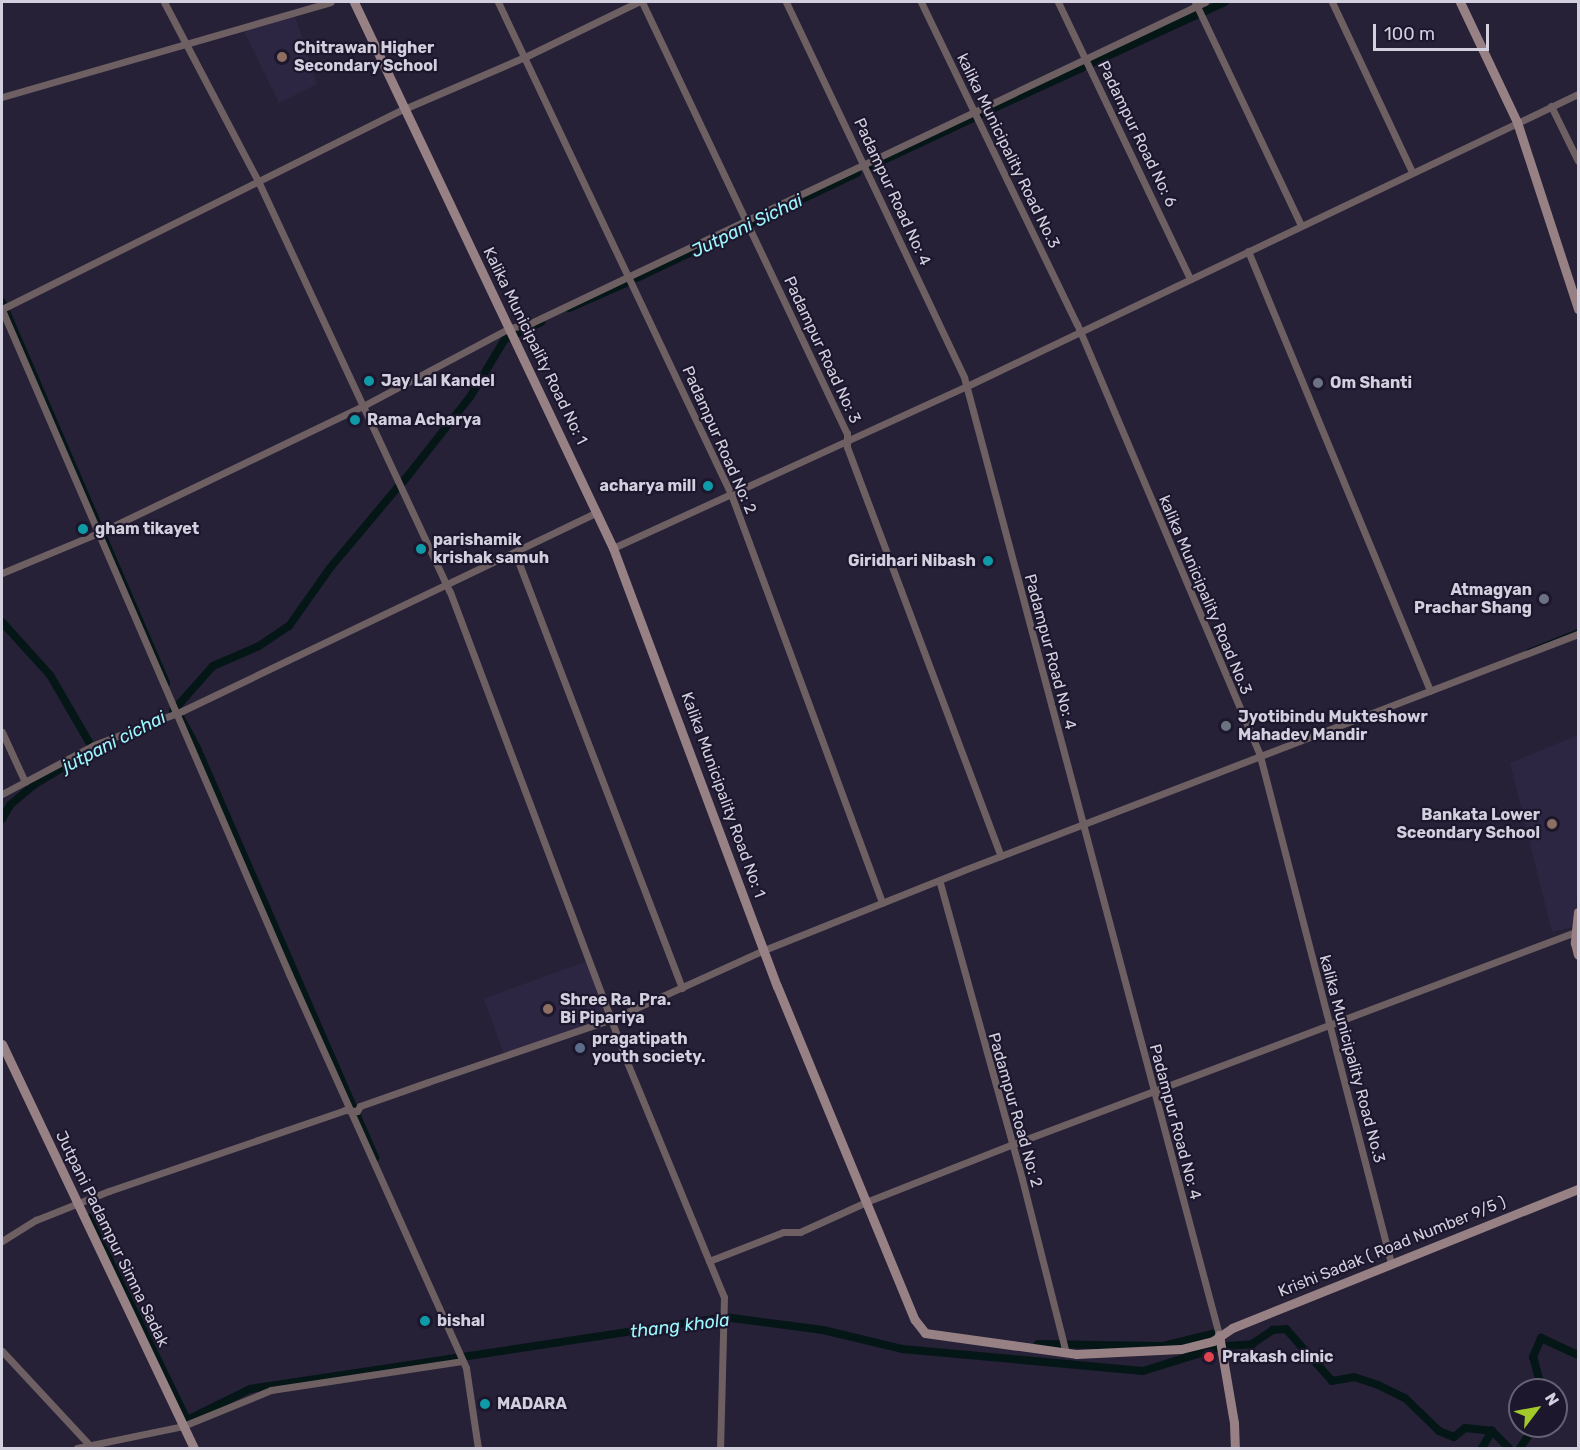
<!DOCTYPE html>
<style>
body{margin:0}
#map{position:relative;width:1580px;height:1450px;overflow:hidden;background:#262137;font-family:Rubik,sans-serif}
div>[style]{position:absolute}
.built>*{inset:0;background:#2d2643;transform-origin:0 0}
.stream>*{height:2px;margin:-1px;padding:0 1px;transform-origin:1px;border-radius:1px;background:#051617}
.canal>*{height:8px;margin:-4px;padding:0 4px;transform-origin:4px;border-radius:4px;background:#051617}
.street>*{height:7px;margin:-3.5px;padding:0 3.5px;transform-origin:3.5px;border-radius:3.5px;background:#6e6062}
.secondary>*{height:9px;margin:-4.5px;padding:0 4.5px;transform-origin:4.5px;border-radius:4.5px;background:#988184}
.dots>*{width:16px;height:16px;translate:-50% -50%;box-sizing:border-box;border:3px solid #1d172d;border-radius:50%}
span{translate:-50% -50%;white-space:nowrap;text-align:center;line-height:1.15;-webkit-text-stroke:4.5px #1d172d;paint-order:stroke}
.poi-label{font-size:16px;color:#d2d0de;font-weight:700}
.left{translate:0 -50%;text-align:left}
.right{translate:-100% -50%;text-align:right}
.street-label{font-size:16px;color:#d2d0de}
.water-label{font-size:18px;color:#9bf7fc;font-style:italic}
.frame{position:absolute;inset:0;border:3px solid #d2d0de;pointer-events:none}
.north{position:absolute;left:1508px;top:1378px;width:60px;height:60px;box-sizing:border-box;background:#1d172d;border:2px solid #656174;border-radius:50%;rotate:58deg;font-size:16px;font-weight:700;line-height:24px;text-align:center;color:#d2d0de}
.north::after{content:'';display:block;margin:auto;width:21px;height:27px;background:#a2c929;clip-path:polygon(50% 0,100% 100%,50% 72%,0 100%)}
.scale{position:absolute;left:1373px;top:24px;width:116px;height:27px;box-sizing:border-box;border:3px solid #d2d0de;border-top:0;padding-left:8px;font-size:18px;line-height:21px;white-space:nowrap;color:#d2d0de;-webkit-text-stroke:4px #1d172d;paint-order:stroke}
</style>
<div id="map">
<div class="built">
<i style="clip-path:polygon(294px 13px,317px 84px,279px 103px,243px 29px)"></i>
<i style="clip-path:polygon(1578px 735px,1578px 886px,1574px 927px,1552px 932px,1510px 763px)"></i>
<i style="left:590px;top:960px;width:63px;height:113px;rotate:70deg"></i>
</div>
<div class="stream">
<i style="left:1528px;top:650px;width:54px;rotate:-21.8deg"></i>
</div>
<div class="canal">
<i style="left:1092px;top:63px;width:146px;rotate:-24.6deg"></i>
<i style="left:981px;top:114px;width:111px;rotate:-24.5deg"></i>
<i style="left:869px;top:167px;width:115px;rotate:-25.2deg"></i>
<i style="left:637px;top:278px;width:244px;rotate:-25.5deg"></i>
<i style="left:2px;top:302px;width:415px;rotate:66.7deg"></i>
<i style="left:569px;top:308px;width:62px;rotate:-23.7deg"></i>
<i style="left:403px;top:482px;width:108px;rotate:-51.8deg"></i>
<i style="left:470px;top:397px;width:68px;rotate:-58.9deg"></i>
<i style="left:505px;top:339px;width:40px;rotate:-25deg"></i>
<i style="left:2px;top:622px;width:72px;rotate:47.8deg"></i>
<i style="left:50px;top:675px;width:86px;rotate:59.8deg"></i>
<i style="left:175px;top:707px;width:47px;rotate:61.8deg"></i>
<i style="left:197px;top:748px;width:447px;rotate:66.5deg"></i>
<i style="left:173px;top:711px;width:60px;rotate:-48.4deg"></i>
<i style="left:213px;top:666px;width:50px;rotate:-23.5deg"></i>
<i style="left:259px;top:646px;width:36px;rotate:-34deg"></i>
<i style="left:289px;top:626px;width:71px;rotate:-54.7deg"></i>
<i style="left:330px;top:568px;width:106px;rotate:-50deg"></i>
<i style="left:2px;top:819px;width:16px;rotate:-60deg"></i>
<i style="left:10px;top:805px;width:33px;rotate:-40deg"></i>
<i style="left:35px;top:784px;width:74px;rotate:-30.7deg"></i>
<i style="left:89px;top:1218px;width:225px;rotate:64.1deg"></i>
<i style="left:1038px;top:1344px;width:125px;rotate:0.9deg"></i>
<i style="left:1163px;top:1346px;width:55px;rotate:-13.8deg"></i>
<i style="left:1226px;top:1346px;width:26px;rotate:-4deg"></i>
<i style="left:1252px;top:1344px;width:25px;rotate:-34deg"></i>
<i style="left:1273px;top:1330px;width:13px;rotate:-4deg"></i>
<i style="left:1286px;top:1329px;width:69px;rotate:48.5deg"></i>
<i style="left:1332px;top:1381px;width:22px;rotate:-10deg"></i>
<i style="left:1354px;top:1377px;width:25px;rotate:18deg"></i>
<i style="left:1378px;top:1385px;width:30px;rotate:26deg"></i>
<i style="left:1405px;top:1398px;width:47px;rotate:44.1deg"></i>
<i style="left:1439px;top:1431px;width:16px;rotate:22deg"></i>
<i style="left:1454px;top:1437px;width:14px;rotate:-39deg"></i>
<i style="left:1465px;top:1428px;width:27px;rotate:6deg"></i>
<i style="left:1492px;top:1431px;width:24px;rotate:45deg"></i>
<i style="left:1542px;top:1390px;width:34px;rotate:-105deg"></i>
<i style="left:1533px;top:1357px;width:21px;rotate:-67deg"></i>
<i style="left:1541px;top:1338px;width:41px;rotate:24.7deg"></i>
<i style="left:183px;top:1422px;width:75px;rotate:-26.2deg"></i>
<i style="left:250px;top:1389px;width:479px;rotate:-8.6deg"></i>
<i style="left:724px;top:1317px;width:100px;rotate:7.5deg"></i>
<i style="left:823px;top:1330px;width:81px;rotate:13.5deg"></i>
<i style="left:902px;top:1349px;width:242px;rotate:5.2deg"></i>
<i style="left:1143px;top:1371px;width:77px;rotate:-17.3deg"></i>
<i style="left:1482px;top:1448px;width:20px;rotate:-60deg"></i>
<i style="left:1520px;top:1448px;width:27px;rotate:-56deg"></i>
</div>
<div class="street">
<i style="left:164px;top:2px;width:204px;rotate:62.3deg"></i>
<i style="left:259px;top:183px;width:451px;rotate:65deg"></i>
<i style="left:450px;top:592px;width:502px;rotate:69.36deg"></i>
<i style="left:627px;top:1062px;width:254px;rotate:67.6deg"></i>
<i style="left:724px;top:1297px;width:151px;rotate:91.5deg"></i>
<i style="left:498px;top:2px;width:544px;rotate:64.66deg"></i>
<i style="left:731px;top:494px;width:436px;rotate:69.7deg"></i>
<i style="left:642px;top:2px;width:477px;rotate:64.6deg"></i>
<i style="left:847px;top:433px;width:14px;rotate:90deg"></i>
<i style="left:847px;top:447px;width:437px;rotate:69.4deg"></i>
<i style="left:786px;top:2px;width:415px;rotate:64.6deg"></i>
<i style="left:964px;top:377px;width:991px;rotate:75.09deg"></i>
<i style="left:921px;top:2px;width:358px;rotate:64.2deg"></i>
<i style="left:1077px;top:324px;width:469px;rotate:67deg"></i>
<i style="left:1260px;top:756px;width:524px;rotate:75.51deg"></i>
<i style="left:1058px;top:2px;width:307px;rotate:64.5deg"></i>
<i style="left:1195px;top:2px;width:247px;rotate:64.6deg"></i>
<i style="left:1332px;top:2px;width:188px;rotate:64.8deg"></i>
<i style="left:2px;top:97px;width:342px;rotate:-16.1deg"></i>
<i style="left:1551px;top:106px;width:61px;rotate:63.9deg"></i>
<i style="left:1248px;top:251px;width:476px;rotate:67.5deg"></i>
<i style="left:2px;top:309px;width:449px;rotate:-26.5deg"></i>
<i style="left:404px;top:109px;width:132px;rotate:-23.3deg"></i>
<i style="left:525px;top:57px;width:126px;rotate:-26deg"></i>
<i style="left:2px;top:310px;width:723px;rotate:66.62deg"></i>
<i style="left:289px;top:974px;width:432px;rotate:65.8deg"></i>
<i style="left:466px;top:1368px;width:81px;rotate:81.5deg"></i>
<i style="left:613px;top:548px;width:387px;rotate:-24.6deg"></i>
<i style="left:965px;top:387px;width:679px;rotate:-25.55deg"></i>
<i style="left:515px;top:553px;width:466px;rotate:69deg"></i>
<i style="left:2px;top:573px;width:109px;rotate:-22.6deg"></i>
<i style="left:103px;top:531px;width:288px;rotate:-25.7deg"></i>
<i style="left:363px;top:406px;width:166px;rotate:-28deg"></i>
<i style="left:510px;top:328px;width:22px;rotate:-13deg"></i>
<i style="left:531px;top:323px;width:747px;rotate:-25.47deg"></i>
<i style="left:2px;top:732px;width:55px;rotate:65.3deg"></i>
<i style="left:2px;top:794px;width:104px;rotate:-28deg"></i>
<i style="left:94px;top:745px;width:94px;rotate:-21.1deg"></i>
<i style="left:182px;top:711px;width:460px;rotate:-25.6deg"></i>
<i style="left:940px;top:883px;width:307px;rotate:74.5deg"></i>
<i style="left:1022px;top:1179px;width:179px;rotate:75.8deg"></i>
<i style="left:2px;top:1241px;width:40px;rotate:-32deg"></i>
<i style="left:36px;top:1220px;width:79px;rotate:-21.7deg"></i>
<i style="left:109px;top:1191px;width:250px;rotate:-18.9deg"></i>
<i style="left:345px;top:1110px;width:12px;rotate:5deg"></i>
<i style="left:357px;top:1111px;width:6px;rotate:-59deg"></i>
<i style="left:360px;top:1106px;width:72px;rotate:-19.4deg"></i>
<i style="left:428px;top:1082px;width:194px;rotate:-18.9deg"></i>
<i style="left:612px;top:1019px;width:167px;rotate:-24.4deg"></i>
<i style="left:764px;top:950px;width:215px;rotate:-21.8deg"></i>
<i style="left:964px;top:870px;width:658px;rotate:-21.03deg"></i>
<i style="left:709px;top:1261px;width:79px;rotate:-21.4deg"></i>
<i style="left:783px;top:1232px;width:17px"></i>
<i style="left:800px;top:1232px;width:72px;rotate:-24.4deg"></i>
<i style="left:866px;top:1202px;width:156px;rotate:-21.5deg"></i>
<i style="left:1011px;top:1145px;width:606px;rotate:-20.68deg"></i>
<i style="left:2px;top:1351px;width:132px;rotate:47.1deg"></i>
<i style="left:77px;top:1448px;width:108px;rotate:-11.7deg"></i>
<i style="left:183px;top:1426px;width:95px;rotate:-22.2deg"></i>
<i style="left:271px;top:1390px;width:193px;rotate:-8.6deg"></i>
</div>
<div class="secondary">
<i style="left:354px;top:2px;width:604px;rotate:64.62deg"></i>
<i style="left:613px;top:548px;width:468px;rotate:69.5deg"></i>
<i style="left:777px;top:986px;width:361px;rotate:67.6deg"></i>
<i style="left:915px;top:1320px;width:16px;rotate:52deg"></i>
<i style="left:925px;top:1333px;width:152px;rotate:7.9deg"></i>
<i style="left:1076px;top:1354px;width:105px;rotate:-2.7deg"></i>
<i style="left:1181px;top:1349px;width:33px;rotate:-14deg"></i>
<i style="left:1213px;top:1341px;width:23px;rotate:-34deg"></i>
<i style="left:1232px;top:1328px;width:373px;rotate:-21.9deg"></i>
<i style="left:1460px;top:2px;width:133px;rotate:64.6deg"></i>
<i style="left:1517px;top:122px;width:197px;rotate:71.9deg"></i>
<i style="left:1578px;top:912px;width:31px;rotate:96deg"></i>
<i style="left:1575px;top:943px;width:12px;rotate:76deg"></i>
<i style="left:2px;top:1044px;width:447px;rotate:64.6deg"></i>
<i style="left:1219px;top:1335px;width:89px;rotate:80.3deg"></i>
<i style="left:1234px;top:1423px;width:25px;rotate:88deg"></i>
</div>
<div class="dots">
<i style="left:282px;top:57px;background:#8d6e63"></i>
<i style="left:369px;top:381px;background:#0f9aa8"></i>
<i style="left:1318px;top:383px;background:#6b7280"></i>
<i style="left:355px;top:420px;background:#0f9aa8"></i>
<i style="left:708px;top:486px;background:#0f9aa8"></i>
<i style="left:83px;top:529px;background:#0f9aa8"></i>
<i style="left:421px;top:549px;background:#0f9aa8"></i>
<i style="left:988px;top:561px;background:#0f9aa8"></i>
<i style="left:1544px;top:599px;background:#6b7280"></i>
<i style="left:1226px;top:726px;background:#6b7280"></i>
<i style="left:1552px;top:824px;background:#8d6e63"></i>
<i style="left:548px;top:1009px;background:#8d6e63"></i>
<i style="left:580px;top:1048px;background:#5c6f8a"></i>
<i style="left:425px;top:1321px;background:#0f9aa8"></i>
<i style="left:1209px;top:1357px;background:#e0444e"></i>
<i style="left:485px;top:1404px;background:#0f9aa8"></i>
</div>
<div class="poi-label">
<span class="left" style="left:294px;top:57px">Chitrawan Higher<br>Secondary School</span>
<span class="left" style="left:381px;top:381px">Jay Lal Kandel</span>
<span class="left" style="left:1330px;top:383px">Om Shanti</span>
<span class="left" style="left:367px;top:420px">Rama Acharya</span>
<span class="right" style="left:696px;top:486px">acharya mill</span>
<span class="left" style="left:95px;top:529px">gham tikayet</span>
<span class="left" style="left:433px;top:549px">parishamik<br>krishak samuh</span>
<span class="right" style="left:976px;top:561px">Giridhari Nibash</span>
<span class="right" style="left:1532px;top:599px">Atmagyan<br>Prachar Shang</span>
<span class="left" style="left:1238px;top:726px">Jyotibindu Mukteshowr<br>Mahadev Mandir</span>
<span class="right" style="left:1540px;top:824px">Bankata Lower<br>Sceondary School</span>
<span class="left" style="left:560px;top:1009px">Shree Ra. Pra.<br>Bi Pipariya</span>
<span class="left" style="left:592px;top:1048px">pragatipath<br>youth society.</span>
<span class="left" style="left:437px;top:1321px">bishal</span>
<span class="left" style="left:1222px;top:1357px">Prakash clinic</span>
<span class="left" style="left:497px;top:1404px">MADARA</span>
</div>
<div class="street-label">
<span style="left:1137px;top:134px;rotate:64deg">Padampur Road No: 6</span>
<span style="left:1008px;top:151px;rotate:64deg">kalika Municipality Road No.3</span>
<span style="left:892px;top:192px;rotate:65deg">Padampur Road No: 4</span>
<span style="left:535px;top:346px;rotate:64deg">Kalika Municipality Road No: 1</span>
<span style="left:822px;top:350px;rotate:65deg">Padampur Road No: 3</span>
<span style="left:719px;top:440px;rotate:66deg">Padampur Road No: 2</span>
<span style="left:1205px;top:595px;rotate:67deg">kalika Municipality Road No.3</span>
<span style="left:1050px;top:652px;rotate:75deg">Padampur Road No: 4</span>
<span style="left:723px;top:795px;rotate:70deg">Kalika Municipality Road No: 1</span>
<span style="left:1352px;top:1059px;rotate:75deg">kalika Municipality Road No.3</span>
<span style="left:1015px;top:1110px;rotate:74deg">Padampur Road No: 2</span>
<span style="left:1175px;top:1122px;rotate:75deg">Padampur Road No: 4</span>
<span style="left:112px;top:1239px;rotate:64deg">Jutpani Padampur Simna Sadak</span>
<span style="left:1392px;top:1247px;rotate:-22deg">Krishi Sadak ( Road Number 9/5 )</span>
</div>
<div class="water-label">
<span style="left:747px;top:226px;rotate:-26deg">Jutpani Sichai</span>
<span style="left:114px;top:742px;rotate:-27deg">jutpani cichai</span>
<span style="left:680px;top:1326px;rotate:-7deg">thang khola</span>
</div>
<div class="frame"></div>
<div class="north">N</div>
<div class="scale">100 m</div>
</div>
